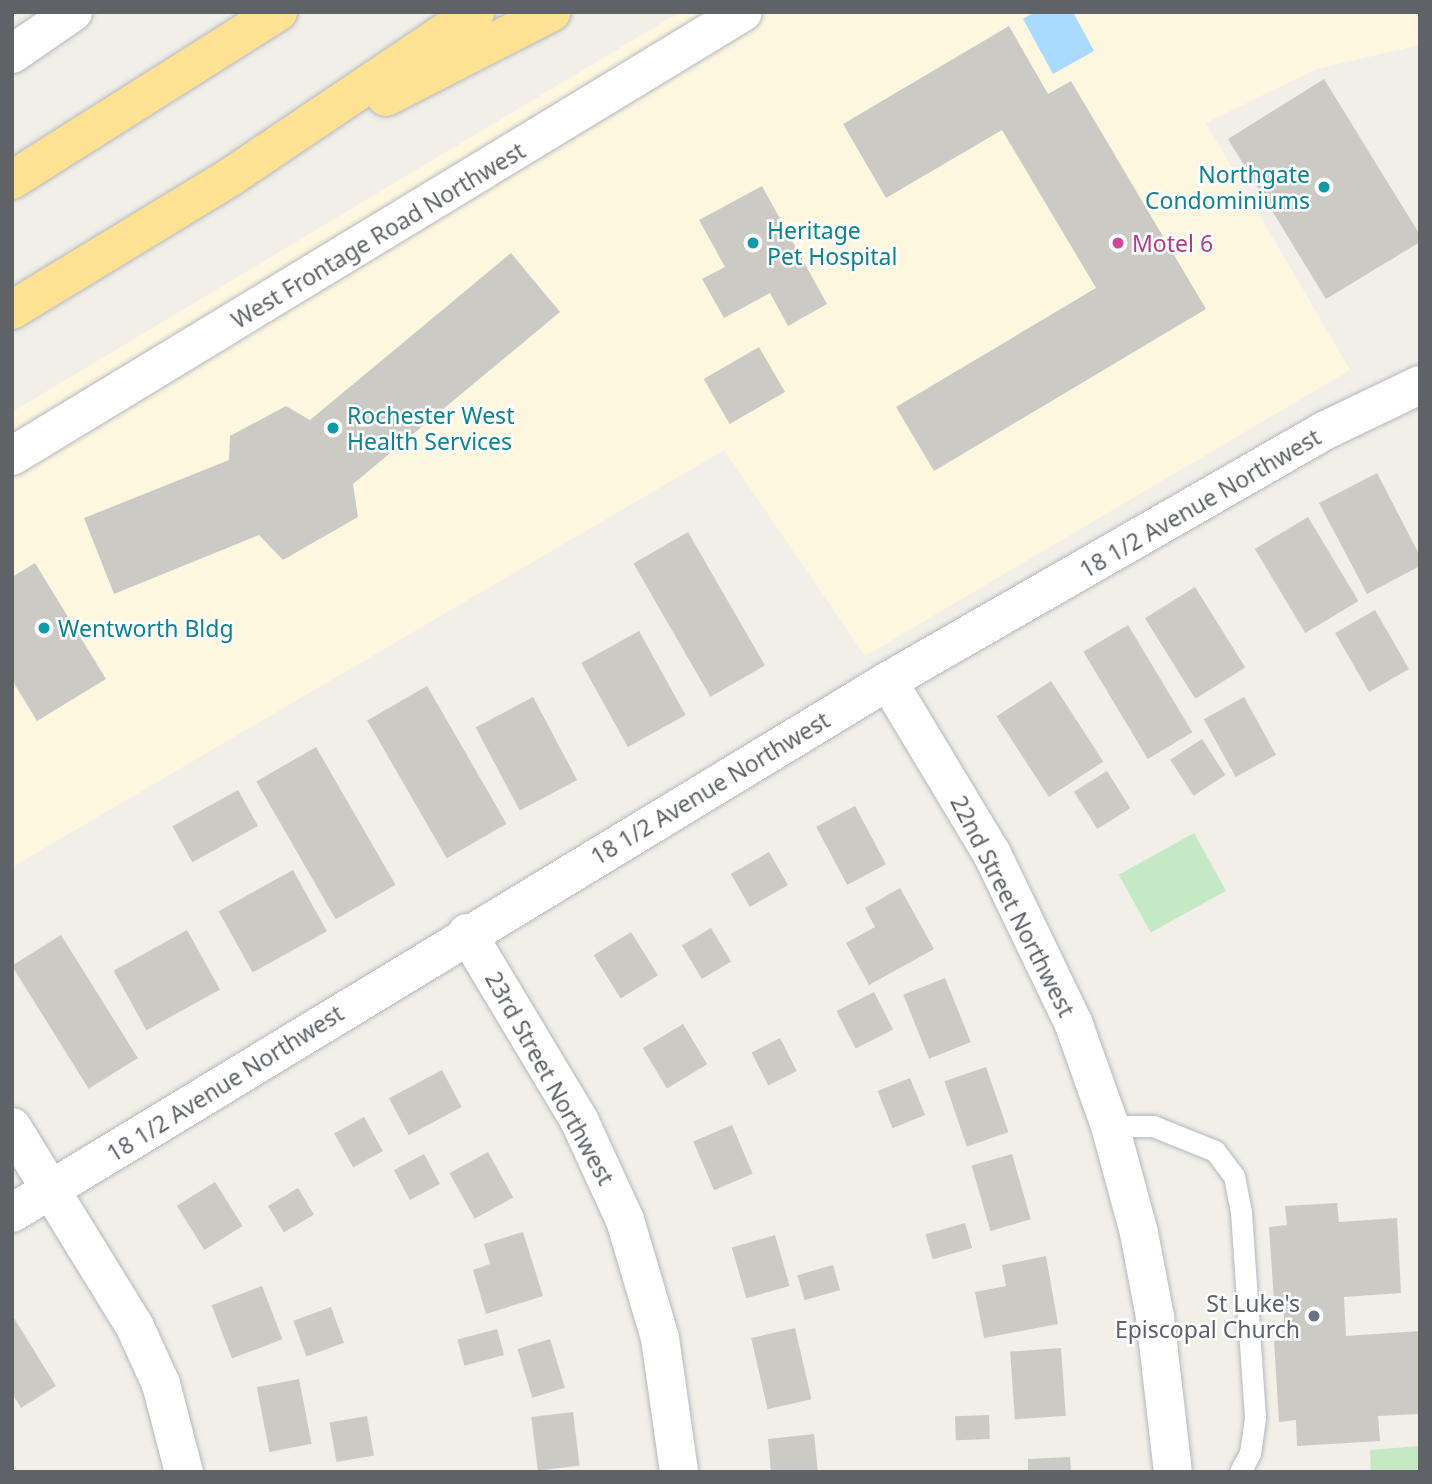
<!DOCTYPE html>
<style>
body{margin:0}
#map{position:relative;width:1432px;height:1484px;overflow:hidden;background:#f1efe8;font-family:"Noto Sans",sans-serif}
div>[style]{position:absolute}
.commercial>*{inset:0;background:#fef7e0}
.green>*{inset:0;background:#c5e8c5;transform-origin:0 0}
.water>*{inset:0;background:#aadaff}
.building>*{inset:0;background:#cccac5;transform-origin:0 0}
.roads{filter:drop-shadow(0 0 2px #b5b8bc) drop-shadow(0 0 2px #b5b8bc)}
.service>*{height:21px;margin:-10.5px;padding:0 10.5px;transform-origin:10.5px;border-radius:10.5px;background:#fff}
.minor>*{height:38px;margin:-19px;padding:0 19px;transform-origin:19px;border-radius:19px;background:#fff}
.tertiary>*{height:38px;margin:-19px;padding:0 19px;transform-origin:19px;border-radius:19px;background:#fff}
.motorway>*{height:38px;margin:-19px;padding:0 19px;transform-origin:19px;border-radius:19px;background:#fde293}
.dots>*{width:19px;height:19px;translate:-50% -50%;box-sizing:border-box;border:4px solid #fff;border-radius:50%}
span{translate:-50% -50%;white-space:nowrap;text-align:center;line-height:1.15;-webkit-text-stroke:5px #fff;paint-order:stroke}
.culture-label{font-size:23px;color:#0d838f}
.right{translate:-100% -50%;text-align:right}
.left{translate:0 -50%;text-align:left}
.street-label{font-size:23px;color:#5f6368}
.hotel-label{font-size:23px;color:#b23c85}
.worship-label{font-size:23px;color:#5b616d}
.frame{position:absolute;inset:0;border:14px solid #5f6368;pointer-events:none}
</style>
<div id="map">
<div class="commercial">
<i style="clip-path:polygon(680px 12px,1420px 12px,1420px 45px,1316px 69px,1206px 123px,1350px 370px,865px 656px,724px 450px,12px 867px,12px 412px)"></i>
</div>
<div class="green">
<i style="left:1194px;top:833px;width:66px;height:86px;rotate:61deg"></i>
<i style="clip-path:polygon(1420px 1446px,1420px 1472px,1371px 1472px,1370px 1450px)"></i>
</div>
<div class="water">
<i style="clip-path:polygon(1035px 12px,1073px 12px,1094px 51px,1053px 74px,1023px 19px)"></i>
</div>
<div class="building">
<i style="clip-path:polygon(1009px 26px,1048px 94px,1071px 81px,1206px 309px,934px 471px,896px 407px,1096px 288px,1002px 130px,886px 198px,843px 124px)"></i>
<i style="clip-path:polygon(1324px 79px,1420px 235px,1420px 242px,1326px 299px,1228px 139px)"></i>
<i style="clip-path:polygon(762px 186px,827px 304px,788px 326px,770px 293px,724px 318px,702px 279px,725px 267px,699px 220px)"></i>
<i style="clip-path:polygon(511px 253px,560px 312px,353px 484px,358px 517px,283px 560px,259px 535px,114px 594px,84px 518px,229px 460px,230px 436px,286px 406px,310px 420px)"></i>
<i style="left:759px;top:347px;width:52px;height:64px;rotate:60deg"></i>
<i style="clip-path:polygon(1377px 473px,1420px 556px,1420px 566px,1367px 594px,1319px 503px)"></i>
<i style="left:1308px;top:517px;width:98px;height:62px;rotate:59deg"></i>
<i style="left:688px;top:532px;width:154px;height:63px;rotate:60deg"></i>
<i style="clip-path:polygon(35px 563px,106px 679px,37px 721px,12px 680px,12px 577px)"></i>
<i style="left:1195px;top:587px;width:95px;height:59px;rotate:58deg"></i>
<i style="left:1375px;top:610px;width:68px;height:46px;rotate:60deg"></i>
<i style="left:1128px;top:625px;width:125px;height:52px;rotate:59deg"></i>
<i style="left:639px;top:631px;width:96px;height:66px;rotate:61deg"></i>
<i style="left:1051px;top:681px;width:96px;height:65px;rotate:57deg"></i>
<i style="left:427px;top:686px;width:159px;height:69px;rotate:60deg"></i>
<i style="left:533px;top:697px;width:94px;height:65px;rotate:62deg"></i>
<i style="left:1244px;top:697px;width:66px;height:46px;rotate:61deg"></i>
<i style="left:1202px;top:739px;width:43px;height:38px;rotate:57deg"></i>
<i style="left:316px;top:747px;width:159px;height:69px;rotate:60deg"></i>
<i style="left:1107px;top:771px;width:44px;height:39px;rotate:58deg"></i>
<i style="left:238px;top:790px;width:41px;height:75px;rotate:61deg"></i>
<i style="left:855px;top:806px;width:66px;height:44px;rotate:62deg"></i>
<i style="left:769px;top:852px;width:38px;height:44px;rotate:60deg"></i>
<i style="left:293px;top:870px;width:70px;height:85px;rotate:61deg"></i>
<i style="clip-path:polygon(900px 888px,934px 949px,869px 985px,846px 943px,875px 927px,865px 908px)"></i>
<i style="left:711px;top:928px;width:39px;height:34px;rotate:59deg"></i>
<i style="left:187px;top:930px;width:68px;height:84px;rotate:61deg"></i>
<i style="left:631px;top:932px;width:51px;height:44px;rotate:58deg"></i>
<i style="left:61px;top:935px;width:145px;height:58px;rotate:58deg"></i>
<i style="left:945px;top:978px;width:69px;height:45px;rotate:68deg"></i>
<i style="left:874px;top:992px;width:42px;height:42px;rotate:63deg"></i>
<i style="left:683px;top:1024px;width:47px;height:47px;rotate:59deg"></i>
<i style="left:780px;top:1038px;width:37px;height:32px;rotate:63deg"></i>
<i style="left:986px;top:1067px;width:69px;height:44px;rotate:71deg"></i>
<i style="left:442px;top:1070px;width:42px;height:60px;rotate:62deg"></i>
<i style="left:910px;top:1078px;width:40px;height:35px;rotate:68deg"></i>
<i style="left:364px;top:1117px;width:39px;height:34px;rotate:61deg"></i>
<i style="left:732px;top:1125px;width:53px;height:42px;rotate:67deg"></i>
<i style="left:488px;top:1152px;width:52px;height:44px;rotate:61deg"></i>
<i style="left:424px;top:1154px;width:34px;height:34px;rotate:62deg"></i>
<i style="left:1012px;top:1154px;width:68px;height:42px;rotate:74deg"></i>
<i style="left:215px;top:1182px;width:52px;height:45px;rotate:58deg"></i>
<i style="left:298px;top:1188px;width:31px;height:35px;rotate:59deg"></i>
<i style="clip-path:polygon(1337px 1203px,1339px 1222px,1397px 1218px,1401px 1293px,1344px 1297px,1346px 1336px,1420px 1331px,1420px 1414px,1378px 1416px,1380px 1441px,1297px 1446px,1296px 1420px,1279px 1422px,1274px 1341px,1285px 1340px,1283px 1301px,1274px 1301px,1269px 1227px,1287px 1225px,1285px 1206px)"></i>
<i style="left:965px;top:1223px;width:26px;height:41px;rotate:74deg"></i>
<i style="clip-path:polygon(523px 1232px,543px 1296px,486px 1314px,473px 1270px,490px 1264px,484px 1244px)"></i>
<i style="left:775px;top:1235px;width:53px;height:45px;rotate:74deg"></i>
<i style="clip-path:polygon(1046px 1256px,1058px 1324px,984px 1338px,975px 1292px,1006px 1286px,1002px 1265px)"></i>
<i style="left:833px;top:1265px;width:26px;height:37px;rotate:74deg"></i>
<i style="left:262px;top:1286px;width:57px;height:54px;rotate:69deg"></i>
<i style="left:331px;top:1307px;width:38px;height:40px;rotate:70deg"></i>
<i style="clip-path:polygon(12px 1315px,56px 1386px,21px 1408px,12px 1393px)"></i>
<i style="left:795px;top:1328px;width:73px;height:45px;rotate:77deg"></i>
<i style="left:497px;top:1329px;width:27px;height:41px;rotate:75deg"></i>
<i style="left:550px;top:1339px;width:51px;height:34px;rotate:73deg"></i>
<i style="left:1061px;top:1348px;width:68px;height:51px;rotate:86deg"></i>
<i style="left:299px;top:1379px;width:66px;height:43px;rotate:79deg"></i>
<i style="left:573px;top:1412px;width:54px;height:42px;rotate:83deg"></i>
<i style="left:989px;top:1415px;width:24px;height:34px;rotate:88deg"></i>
<i style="left:367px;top:1416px;width:40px;height:38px;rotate:80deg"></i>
<i style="clip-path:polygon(814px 1434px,818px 1472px,771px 1472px,768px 1439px)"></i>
<i style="clip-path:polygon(1070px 1457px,1071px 1472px,1028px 1472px,1028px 1459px)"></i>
</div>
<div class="roads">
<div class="service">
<i style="left:1110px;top:1126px;width:43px"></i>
<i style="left:1153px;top:1126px;width:67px;rotate:22deg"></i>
<i style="left:1215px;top:1151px;width:31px;rotate:53deg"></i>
<i style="left:1234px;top:1176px;width:37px;rotate:79deg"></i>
<i style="left:1241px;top:1212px;width:206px;rotate:86.1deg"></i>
<i style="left:1255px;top:1418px;width:35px;rotate:98deg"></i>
<i style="left:1250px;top:1453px;width:21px;rotate:118deg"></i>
</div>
<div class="minor">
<i style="left:888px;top:681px;width:202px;rotate:59deg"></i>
<i style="left:992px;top:854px;width:187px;rotate:64.3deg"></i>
<i style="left:1073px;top:1022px;width:110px;rotate:70.4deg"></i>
<i style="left:1110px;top:1126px;width:111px;rotate:74.8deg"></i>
<i style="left:1139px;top:1233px;width:86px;rotate:79.2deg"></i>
<i style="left:1155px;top:1317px;width:156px;rotate:83.4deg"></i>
<i style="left:467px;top:933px;width:218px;rotate:59.1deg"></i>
<i style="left:579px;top:1120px;width:110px;rotate:65.3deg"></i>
<i style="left:625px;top:1220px;width:123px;rotate:73.5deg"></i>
<i style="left:660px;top:1338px;width:135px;rotate:81.9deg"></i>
<i style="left:12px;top:1127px;width:235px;rotate:58.4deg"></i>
<i style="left:135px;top:1327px;width:63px;rotate:65.5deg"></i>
<i style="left:161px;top:1384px;width:91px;rotate:75.4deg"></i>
<i style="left:12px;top:1213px;width:1025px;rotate:-31.27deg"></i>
<i style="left:888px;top:681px;width:503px;rotate:-29.83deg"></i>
<i style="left:1324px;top:431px;width:106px;rotate:-25.6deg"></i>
</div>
<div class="tertiary">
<i style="left:12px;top:54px;width:74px;rotate:-34.5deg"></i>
<i style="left:12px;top:456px;width:855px;rotate:-31.27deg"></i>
</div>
<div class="motorway">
<i style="left:386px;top:97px;width:186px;rotate:-27.1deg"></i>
<i style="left:12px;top:180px;width:315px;rotate:-32.3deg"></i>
<i style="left:12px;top:310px;width:254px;rotate:-31.3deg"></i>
<i style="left:229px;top:178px;width:297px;rotate:-34deg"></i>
</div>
</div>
<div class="dots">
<i style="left:1324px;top:187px;background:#0f9aa8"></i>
<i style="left:753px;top:243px;background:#0f9aa8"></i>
<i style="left:1118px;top:243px;background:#d1479c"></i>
<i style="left:333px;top:428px;background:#0f9aa8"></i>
<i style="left:44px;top:628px;background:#0f9aa8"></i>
<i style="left:1314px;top:1316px;background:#6b7280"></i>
</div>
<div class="culture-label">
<span class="right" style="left:1310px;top:187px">Northgate<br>Condominiums</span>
<span class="left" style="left:767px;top:243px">Heritage<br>Pet Hospital</span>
<span class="left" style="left:347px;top:428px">Rochester West<br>Health Services</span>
<span class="left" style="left:58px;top:628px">Wentworth Bldg</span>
</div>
<div class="street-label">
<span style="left:378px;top:235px;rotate:-31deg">West Frontage Road Northwest</span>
<span style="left:1200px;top:503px;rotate:-30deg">18 1/2 Avenue Northwest</span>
<span style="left:710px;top:788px;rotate:-31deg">18 1/2 Avenue Northwest</span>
<span style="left:1013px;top:906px;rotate:63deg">22nd Street Northwest</span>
<span style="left:550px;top:1078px;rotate:61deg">23rd Street Northwest</span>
<span style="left:225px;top:1083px;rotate:-32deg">18 1/2 Avenue Northwest</span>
</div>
<div class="hotel-label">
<span class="left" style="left:1132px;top:243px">Motel 6</span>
</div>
<div class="worship-label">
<span class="right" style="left:1300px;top:1316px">St Luke's<br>Episcopal Church</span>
</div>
<div class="frame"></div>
</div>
